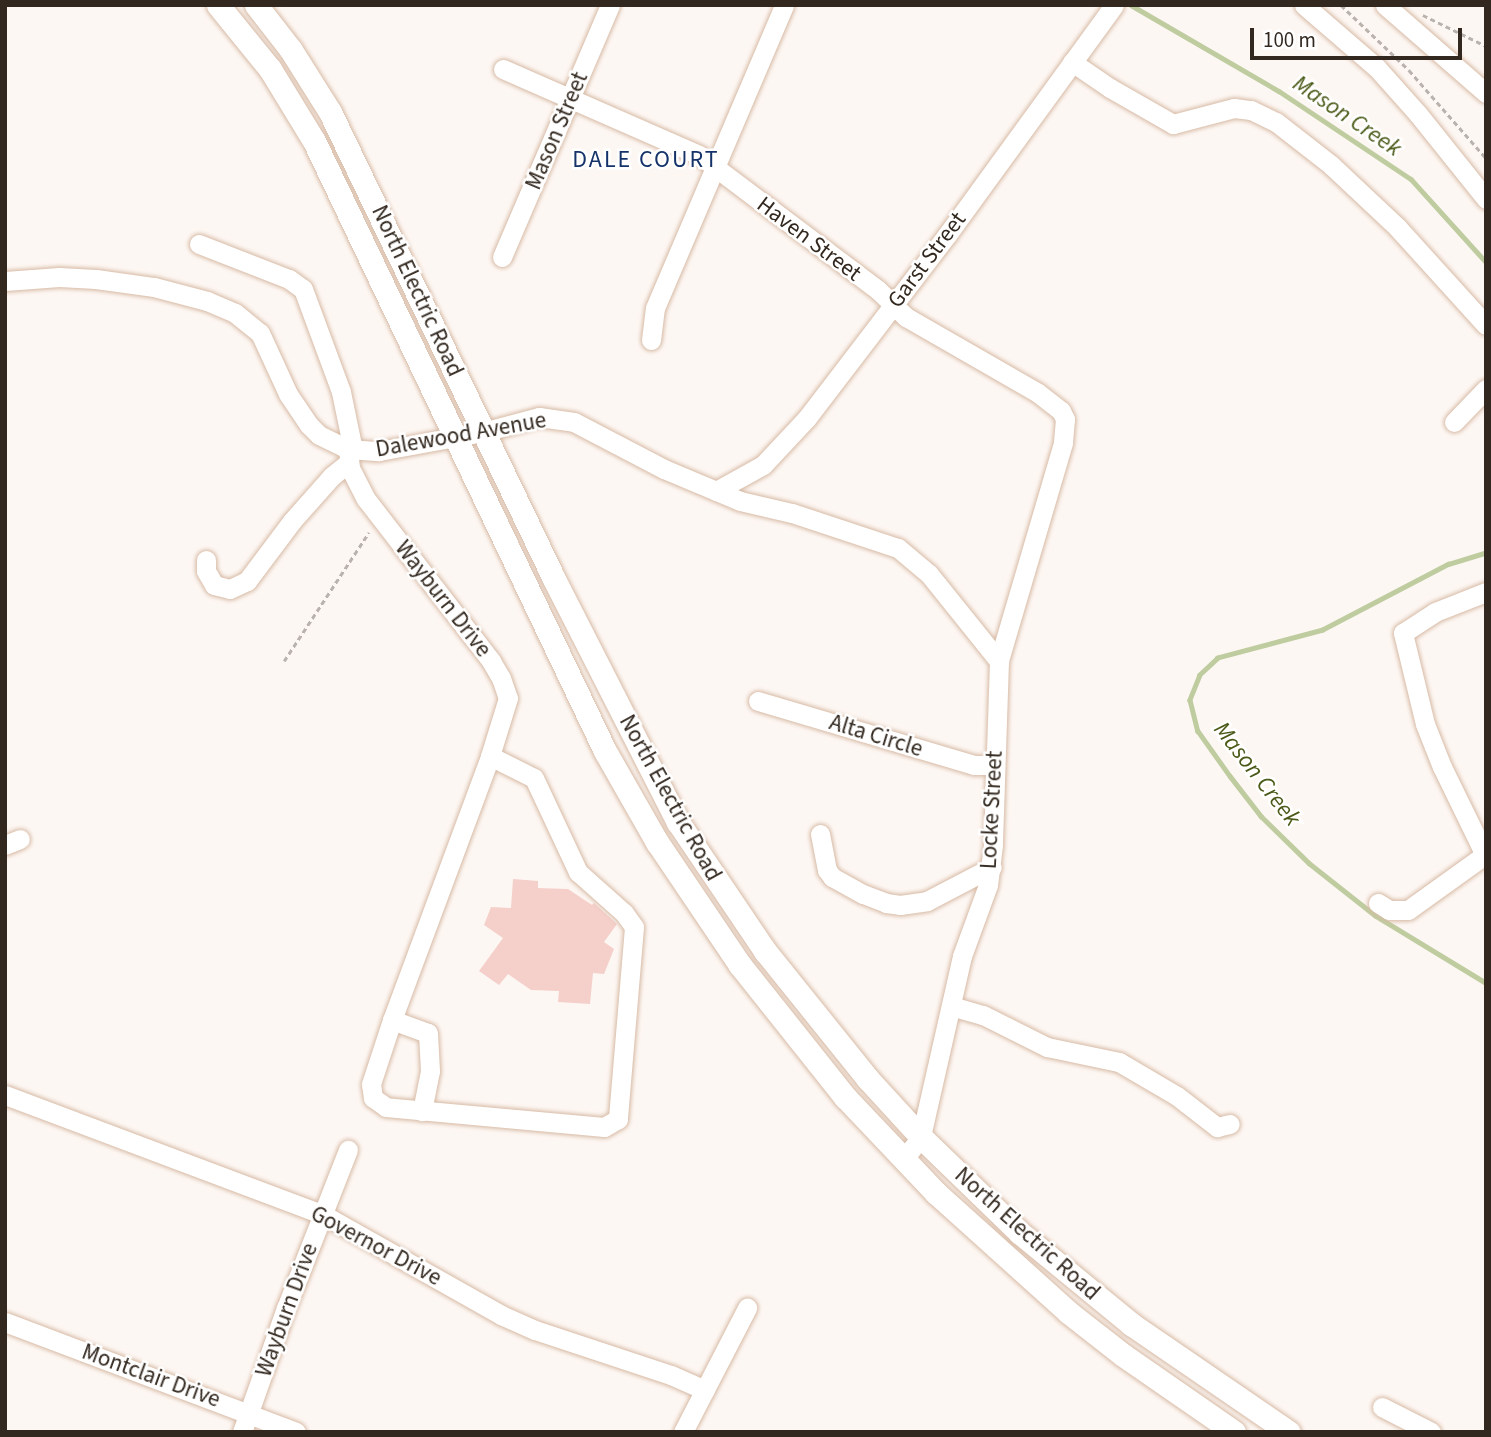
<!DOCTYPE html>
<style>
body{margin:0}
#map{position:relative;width:1491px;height:1437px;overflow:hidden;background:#fdf7f3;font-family:"Source Sans 3",sans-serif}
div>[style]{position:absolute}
.stream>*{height:4.5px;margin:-2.25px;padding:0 2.25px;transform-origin:2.25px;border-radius:2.25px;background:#bfcc9f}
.building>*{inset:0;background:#f5cfca}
.path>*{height:2.5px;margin-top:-1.25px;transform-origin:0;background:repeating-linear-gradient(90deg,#bab3ad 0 5px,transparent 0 8.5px)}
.roads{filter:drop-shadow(0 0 2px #d7baa5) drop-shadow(0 0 2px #d7baa5)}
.minor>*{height:19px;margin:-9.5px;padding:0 9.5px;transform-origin:9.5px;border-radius:9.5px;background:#fff}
.major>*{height:23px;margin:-11.5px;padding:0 11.5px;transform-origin:11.5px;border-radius:11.5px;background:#fff}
span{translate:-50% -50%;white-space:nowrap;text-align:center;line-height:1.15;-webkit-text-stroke:5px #fff;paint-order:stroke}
.street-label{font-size:23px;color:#32281f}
.water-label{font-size:24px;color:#4b5a18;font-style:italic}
.neighbourhood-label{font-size:24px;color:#153368;letter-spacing:2px}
.frame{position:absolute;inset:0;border:7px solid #32281f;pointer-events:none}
.scale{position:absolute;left:1250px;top:28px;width:212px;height:32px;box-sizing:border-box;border:4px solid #32281f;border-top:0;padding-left:9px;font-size:21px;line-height:24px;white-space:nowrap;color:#32281f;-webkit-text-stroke:5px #fff;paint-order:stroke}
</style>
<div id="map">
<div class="stream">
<i style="left:1131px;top:5px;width:171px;rotate:30.2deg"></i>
<i style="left:1279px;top:91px;width:159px;rotate:33.7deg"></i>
<i style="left:1411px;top:179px;width:112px;rotate:47.9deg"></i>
<i style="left:1486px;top:553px;width:39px;rotate:163deg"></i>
<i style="left:1449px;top:564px;width:142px;rotate:152.4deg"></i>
<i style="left:1323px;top:630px;width:109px;rotate:165.1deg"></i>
<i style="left:1218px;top:658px;width:25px;rotate:137deg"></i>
<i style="left:1200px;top:675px;width:27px;rotate:112deg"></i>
<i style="left:1190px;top:700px;width:32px;rotate:76deg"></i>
<i style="left:1198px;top:731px;width:55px;rotate:54.6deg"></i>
<i style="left:1230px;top:776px;width:51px;rotate:52.2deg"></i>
<i style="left:1261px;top:816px;width:67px;rotate:44.4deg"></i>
<i style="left:1309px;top:863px;width:85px;rotate:38.3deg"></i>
<i style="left:1376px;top:916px;width:129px;rotate:31.3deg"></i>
</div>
<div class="building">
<i style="clip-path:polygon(513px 879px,538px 881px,538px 888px,568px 889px,592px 905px,594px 903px,617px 924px,604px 942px,614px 949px,604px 974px,593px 973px,590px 1004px,558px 1002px,559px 991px,531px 990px,508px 974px,499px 985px,479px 971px,503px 938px,484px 925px,491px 907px,511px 908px)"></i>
</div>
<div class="path">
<i style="left:1341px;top:5px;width:94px;rotate:43.7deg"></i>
<i style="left:1409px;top:70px;width:117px;rotate:48.8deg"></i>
<i style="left:1423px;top:15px;width:70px;rotate:26.2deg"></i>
<i style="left:284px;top:661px;width:154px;rotate:-56.6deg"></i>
</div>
<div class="roads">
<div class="minor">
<i style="left:1304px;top:5px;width:96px;rotate:40.8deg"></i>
<i style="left:1377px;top:68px;width:62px;rotate:48.3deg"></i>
<i style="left:1418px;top:114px;width:109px;rotate:51.3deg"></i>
<i style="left:1385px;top:5px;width:134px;rotate:41.1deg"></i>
<i style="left:1072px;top:62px;width:46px;rotate:34.4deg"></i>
<i style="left:1110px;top:88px;width:73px;rotate:29.7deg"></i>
<i style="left:1173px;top:124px;width:63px;rotate:-14.7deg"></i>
<i style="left:1234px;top:108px;width:17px;rotate:7deg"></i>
<i style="left:1251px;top:110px;width:28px;rotate:26deg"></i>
<i style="left:1276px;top:122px;width:70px;rotate:38deg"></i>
<i style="left:1331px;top:165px;width:91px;rotate:43.2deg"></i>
<i style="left:1397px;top:227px;width:132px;rotate:47.8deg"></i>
<i style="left:503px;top:69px;width:214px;rotate:23.7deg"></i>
<i style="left:699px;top:155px;width:224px;rotate:37deg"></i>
<i style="left:878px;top:290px;width:39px;rotate:44deg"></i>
<i style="left:906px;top:317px;width:152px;rotate:29.9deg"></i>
<i style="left:1038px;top:393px;width:29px;rotate:38deg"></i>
<i style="left:1061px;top:411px;width:9px;rotate:63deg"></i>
<i style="left:1065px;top:419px;width:24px;rotate:95deg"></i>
<i style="left:1063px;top:443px;width:227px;rotate:106.4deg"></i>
<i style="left:999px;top:661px;width:184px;rotate:91.9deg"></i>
<i style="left:993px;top:845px;width:40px;rotate:97.1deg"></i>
<i style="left:988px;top:885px;width:76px;rotate:110.1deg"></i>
<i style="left:962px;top:956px;width:186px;rotate:102.8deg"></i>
<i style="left:921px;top:1137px;width:29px;rotate:128deg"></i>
<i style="left:199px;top:244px;width:97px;rotate:21.3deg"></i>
<i style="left:289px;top:279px;width:17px;rotate:36deg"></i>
<i style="left:303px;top:289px;width:110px;rotate:69.7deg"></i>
<i style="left:341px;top:392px;width:59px;rotate:78.3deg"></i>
<i style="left:502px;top:257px;width:274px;rotate:-66.8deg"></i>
<i style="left:5px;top:281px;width:54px;rotate:-4.2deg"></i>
<i style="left:59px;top:277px;width:37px;rotate:3deg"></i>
<i style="left:96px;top:279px;width:59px;rotate:7.9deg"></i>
<i style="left:154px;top:287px;width:55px;rotate:14.8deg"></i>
<i style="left:207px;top:301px;width:30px;rotate:23deg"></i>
<i style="left:235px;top:313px;width:32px;rotate:39deg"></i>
<i style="left:260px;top:333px;width:67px;rotate:65.3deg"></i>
<i style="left:288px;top:394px;width:37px;rotate:56deg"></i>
<i style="left:309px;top:425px;width:14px;rotate:45deg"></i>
<i style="left:319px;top:435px;width:32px;rotate:26deg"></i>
<i style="left:348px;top:449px;width:31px;rotate:4deg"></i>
<i style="left:379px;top:451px;width:106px;rotate:-10.4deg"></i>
<i style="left:483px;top:432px;width:58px;rotate:-15deg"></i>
<i style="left:539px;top:417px;width:35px;rotate:8deg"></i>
<i style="left:574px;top:422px;width:102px;rotate:27.6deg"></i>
<i style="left:664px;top:469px;width:82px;rotate:22.8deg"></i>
<i style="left:740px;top:501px;width:53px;rotate:13deg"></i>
<i style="left:792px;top:513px;width:112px;rotate:18.3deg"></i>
<i style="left:898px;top:548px;width:40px;rotate:40deg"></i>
<i style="left:929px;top:574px;width:112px;rotate:51.2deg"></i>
<i style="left:651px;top:340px;width:32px;rotate:-83deg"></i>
<i style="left:655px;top:308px;width:329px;rotate:-66.9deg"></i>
<i style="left:1454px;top:422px;width:46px;rotate:-45.9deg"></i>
<i style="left:348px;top:449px;width:19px;rotate:84deg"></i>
<i style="left:350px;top:468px;width:35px;rotate:63deg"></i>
<i style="left:366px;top:499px;width:205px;rotate:52.3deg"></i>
<i style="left:491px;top:661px;width:20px;rotate:60deg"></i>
<i style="left:501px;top:678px;width:21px;rotate:71deg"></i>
<i style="left:508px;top:698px;width:61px;rotate:107.2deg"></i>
<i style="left:716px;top:491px;width:54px;rotate:-29deg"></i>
<i style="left:763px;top:465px;width:64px;rotate:-46.9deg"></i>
<i style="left:807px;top:418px;width:230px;rotate:-52.6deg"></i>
<i style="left:947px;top:235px;width:284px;rotate:-54deg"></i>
<i style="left:206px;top:560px;width:11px;rotate:90deg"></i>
<i style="left:206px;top:571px;width:16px;rotate:60deg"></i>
<i style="left:214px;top:585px;width:16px;rotate:14deg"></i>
<i style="left:230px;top:589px;width:19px;rotate:-25deg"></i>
<i style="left:247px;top:581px;width:75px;rotate:-53.1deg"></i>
<i style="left:292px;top:521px;width:60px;rotate:-48.4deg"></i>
<i style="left:332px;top:476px;width:22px;rotate:-39deg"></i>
<i style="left:758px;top:701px;width:225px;rotate:16.5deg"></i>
<i style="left:974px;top:765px;width:20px"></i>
<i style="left:490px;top:756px;width:49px;rotate:26.6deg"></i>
<i style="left:534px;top:778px;width:104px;rotate:64.9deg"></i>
<i style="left:578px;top:872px;width:62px;rotate:41.7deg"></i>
<i style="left:624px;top:913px;width:17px;rotate:54deg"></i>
<i style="left:634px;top:927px;width:193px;rotate:94.8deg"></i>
<i style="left:618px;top:1119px;width:16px;rotate:150deg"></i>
<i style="left:604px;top:1127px;width:219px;rotate:-174.8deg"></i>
<i style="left:386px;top:1107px;width:16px;rotate:-145deg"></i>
<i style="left:373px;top:1098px;width:14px;rotate:-98deg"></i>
<i style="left:371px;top:1084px;width:67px;rotate:-71.8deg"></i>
<i style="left:392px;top:1020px;width:282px;rotate:-69.6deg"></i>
<i style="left:820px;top:834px;width:37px;rotate:79deg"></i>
<i style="left:827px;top:870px;width:9px;rotate:54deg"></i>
<i style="left:832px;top:877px;width:35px;rotate:29deg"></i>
<i style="left:863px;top:894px;width:25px;rotate:21deg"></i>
<i style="left:886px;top:903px;width:14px;rotate:8deg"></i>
<i style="left:900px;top:905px;width:27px;rotate:-8deg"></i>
<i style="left:927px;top:901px;width:73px;rotate:-27.6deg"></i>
<i style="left:5px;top:845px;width:16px;rotate:-22deg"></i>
<i style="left:1485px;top:855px;width:98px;rotate:-116deg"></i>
<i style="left:1442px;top:767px;width:46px;rotate:-111.6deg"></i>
<i style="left:1425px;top:724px;width:94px;rotate:-103.6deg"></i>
<i style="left:1403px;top:633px;width:38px;rotate:-33deg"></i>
<i style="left:1435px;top:612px;width:55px;rotate:-21.4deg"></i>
<i style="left:1378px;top:903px;width:13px;rotate:32deg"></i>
<i style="left:1389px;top:910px;width:19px"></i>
<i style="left:1408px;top:910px;width:96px;rotate:-35.7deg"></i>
<i style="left:951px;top:1006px;width:33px;rotate:16deg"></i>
<i style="left:983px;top:1015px;width:72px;rotate:26.6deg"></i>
<i style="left:1047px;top:1047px;width:74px;rotate:11.8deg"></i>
<i style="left:1119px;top:1062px;width:67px;rotate:30.4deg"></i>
<i style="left:1177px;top:1096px;width:51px;rotate:37.8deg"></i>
<i style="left:1217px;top:1127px;width:13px;rotate:-13deg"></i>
<i style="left:392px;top:1020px;width:38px;rotate:20deg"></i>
<i style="left:428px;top:1033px;width:38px;rotate:87deg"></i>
<i style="left:430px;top:1071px;width:41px;rotate:101.3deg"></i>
<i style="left:5px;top:1095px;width:339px;rotate:20.6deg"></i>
<i style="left:322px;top:1214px;width:206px;rotate:29.4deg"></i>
<i style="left:501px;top:1315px;width:37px;rotate:24deg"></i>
<i style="left:535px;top:1330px;width:143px;rotate:18.3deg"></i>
<i style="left:671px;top:1375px;width:37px;rotate:24deg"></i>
<i style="left:5px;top:1322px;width:311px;rotate:20.7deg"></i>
<i style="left:1382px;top:1407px;width:55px;rotate:27deg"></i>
<i style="left:242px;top:1432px;width:132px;rotate:-70.5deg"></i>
<i style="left:286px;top:1308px;width:170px;rotate:-68.6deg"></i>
<i style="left:683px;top:1432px;width:140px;rotate:-62.7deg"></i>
</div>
<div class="major">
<i style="left:218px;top:5px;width:82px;rotate:50.9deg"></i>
<i style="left:270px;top:69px;width:84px;rotate:58.6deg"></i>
<i style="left:314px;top:141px;width:676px;rotate:64.5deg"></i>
<i style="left:605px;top:751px;width:105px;rotate:60.3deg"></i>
<i style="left:657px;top:842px;width:148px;rotate:56deg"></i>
<i style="left:740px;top:965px;width:169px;rotate:51.5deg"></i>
<i style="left:845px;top:1097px;width:132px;rotate:46.5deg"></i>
<i style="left:936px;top:1193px;width:178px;rotate:42deg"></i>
<i style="left:1068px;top:1312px;width:70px;rotate:38deg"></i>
<i style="left:1123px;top:1355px;width:135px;rotate:34.7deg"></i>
<i style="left:256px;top:5px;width:57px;rotate:52.1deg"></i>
<i style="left:291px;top:50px;width:73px;rotate:57.8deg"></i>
<i style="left:330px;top:112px;width:518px;rotate:64.37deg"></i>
<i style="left:554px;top:579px;width:273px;rotate:63deg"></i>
<i style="left:678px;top:822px;width:156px;rotate:56deg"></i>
<i style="left:765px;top:951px;width:163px;rotate:51.2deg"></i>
<i style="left:867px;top:1078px;width:80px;rotate:47.5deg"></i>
<i style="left:921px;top:1137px;width:138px;rotate:44.1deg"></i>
<i style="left:1020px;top:1233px;width:144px;rotate:39.3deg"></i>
<i style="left:1131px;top:1324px;width:191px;rotate:34.4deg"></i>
</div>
</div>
<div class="street-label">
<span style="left:557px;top:131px;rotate:-67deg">Mason Street</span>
<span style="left:809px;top:239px;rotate:37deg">Haven Street</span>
<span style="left:927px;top:260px;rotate:-53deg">Garst Street</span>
<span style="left:417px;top:291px;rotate:65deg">North Electric Road</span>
<span style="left:461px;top:435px;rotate:-10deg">Dalewood Avenue</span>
<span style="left:443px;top:599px;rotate:52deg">Wayburn Drive</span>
<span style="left:876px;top:736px;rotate:17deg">Alta Circle</span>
<span style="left:670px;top:798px;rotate:61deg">North Electric Road</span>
<span style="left:992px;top:810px;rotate:-87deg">Locke Street</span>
<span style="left:1027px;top:1234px;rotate:42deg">North Electric Road</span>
<span style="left:376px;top:1246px;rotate:28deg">Governor Drive</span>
<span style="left:287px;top:1310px;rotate:-70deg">Wayburn Drive</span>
<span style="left:151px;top:1376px;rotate:20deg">Montclair Drive</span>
</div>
<div class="water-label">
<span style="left:1347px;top:116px;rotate:34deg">Mason Creek</span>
<span style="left:1257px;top:774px;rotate:52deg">Mason Creek</span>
</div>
<div class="neighbourhood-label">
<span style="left:646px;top:160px">DALE COURT</span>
</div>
<div class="frame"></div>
<div class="scale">100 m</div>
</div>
